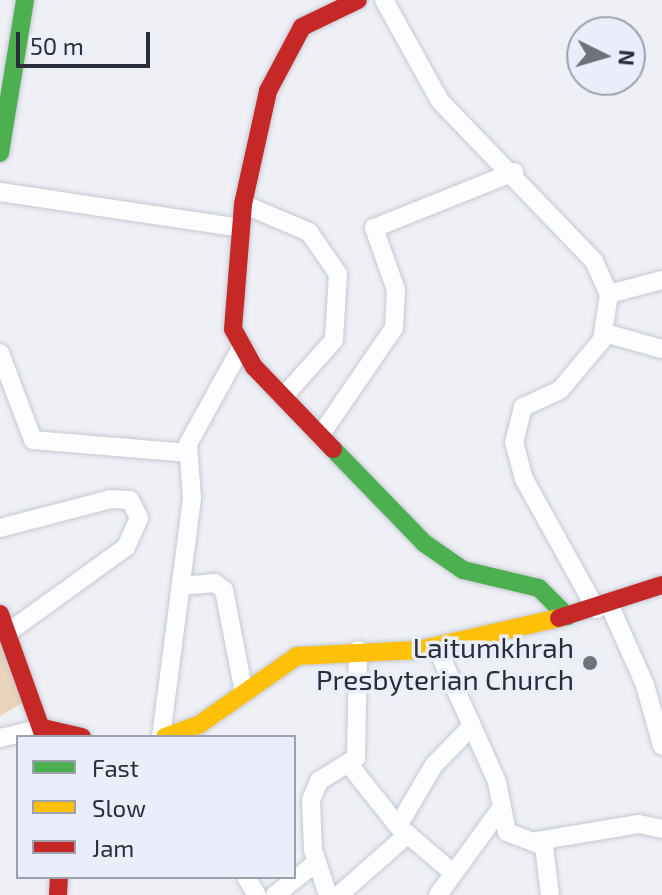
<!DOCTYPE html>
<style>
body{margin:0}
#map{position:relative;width:662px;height:895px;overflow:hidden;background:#eef0f6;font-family:"Exo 2",sans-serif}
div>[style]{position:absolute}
.green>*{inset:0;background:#e9d3ba}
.roads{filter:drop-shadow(0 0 2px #c6c8d1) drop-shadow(0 0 2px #c6c8d1)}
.street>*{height:18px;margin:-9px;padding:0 9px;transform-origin:9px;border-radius:9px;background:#fcfdfe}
.fast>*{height:18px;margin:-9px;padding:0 9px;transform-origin:9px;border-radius:9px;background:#4caf50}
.slow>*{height:18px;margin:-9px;padding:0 9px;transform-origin:9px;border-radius:9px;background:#ffc107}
.jam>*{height:18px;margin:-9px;padding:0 9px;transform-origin:9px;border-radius:9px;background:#c62828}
.dots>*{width:22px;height:22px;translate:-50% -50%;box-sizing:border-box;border:4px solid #eaeefa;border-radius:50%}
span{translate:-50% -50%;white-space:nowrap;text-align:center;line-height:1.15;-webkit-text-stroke:7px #eaeefa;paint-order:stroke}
.poi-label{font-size:28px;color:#2a2d39}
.right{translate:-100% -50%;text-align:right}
.legend{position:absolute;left:16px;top:735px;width:280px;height:144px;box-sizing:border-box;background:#eaeefa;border:2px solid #9da1ad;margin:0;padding:10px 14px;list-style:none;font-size:24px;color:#2a2d39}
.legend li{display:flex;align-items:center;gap:16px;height:40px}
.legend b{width:40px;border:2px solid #9da1ad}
.north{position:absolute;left:566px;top:16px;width:80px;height:80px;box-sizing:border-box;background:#eaeefa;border:2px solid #9da1ad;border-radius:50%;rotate:95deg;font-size:22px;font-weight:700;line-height:32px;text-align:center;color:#2a2d39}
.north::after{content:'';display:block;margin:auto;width:28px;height:36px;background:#6f717b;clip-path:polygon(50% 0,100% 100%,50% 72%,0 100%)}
.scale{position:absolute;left:16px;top:32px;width:134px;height:36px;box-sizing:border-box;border:4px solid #2a2d39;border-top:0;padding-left:10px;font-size:24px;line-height:28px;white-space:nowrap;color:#2a2d39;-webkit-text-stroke:6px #eaeefa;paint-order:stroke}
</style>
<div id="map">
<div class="green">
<i style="clip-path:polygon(0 630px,24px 702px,0 716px)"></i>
</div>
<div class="roads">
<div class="street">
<i style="left:384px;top:0;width:115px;rotate:61deg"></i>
<i style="left:440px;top:101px;width:222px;rotate:46.1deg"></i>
<i style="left:594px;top:261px;width:36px;rotate:66deg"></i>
<i style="left:609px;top:294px;width:47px;rotate:98.7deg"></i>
<i style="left:602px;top:340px;width:65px;rotate:130deg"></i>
<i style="left:560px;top:390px;width:41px;rotate:155.3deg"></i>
<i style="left:523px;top:407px;width:36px;rotate:104deg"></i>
<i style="left:514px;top:442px;width:38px;rotate:75deg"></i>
<i style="left:524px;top:479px;width:149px;rotate:61deg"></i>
<i style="left:0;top:192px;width:243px;rotate:8.5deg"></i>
<i style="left:243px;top:204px;width:72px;rotate:23deg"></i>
<i style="left:309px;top:232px;width:51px;rotate:55.4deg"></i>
<i style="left:338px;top:274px;width:66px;rotate:93.5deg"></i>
<i style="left:334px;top:340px;width:76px;rotate:131.8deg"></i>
<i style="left:609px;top:294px;width:55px;rotate:-14.8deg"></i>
<i style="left:605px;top:333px;width:59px;rotate:15.7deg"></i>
<i style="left:0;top:353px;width:93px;rotate:69.2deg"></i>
<i style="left:33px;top:440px;width:156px;rotate:4.8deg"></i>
<i style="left:320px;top:436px;width:131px;rotate:-55.6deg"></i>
<i style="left:394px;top:328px;width:38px;rotate:-87deg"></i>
<i style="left:396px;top:290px;width:66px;rotate:-109.5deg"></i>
<i style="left:374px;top:228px;width:151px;rotate:-21.8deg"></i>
<i style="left:0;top:528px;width:115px;rotate:-14.6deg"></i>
<i style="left:111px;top:499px;width:19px;rotate:3deg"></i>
<i style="left:130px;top:500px;width:20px;rotate:63deg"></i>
<i style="left:139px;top:518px;width:32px;rotate:114deg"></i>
<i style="left:126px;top:547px;width:147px;rotate:144.1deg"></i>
<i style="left:181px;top:586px;width:34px;rotate:-5deg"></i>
<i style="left:215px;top:583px;width:11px;rotate:38deg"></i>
<i style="left:224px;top:590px;width:105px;rotate:79deg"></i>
<i style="left:609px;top:604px;width:89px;rotate:66deg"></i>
<i style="left:645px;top:685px;width:63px;rotate:74.4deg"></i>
<i style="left:436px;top:646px;width:149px;rotate:65.8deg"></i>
<i style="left:497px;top:782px;width:51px;rotate:78.7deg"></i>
<i style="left:507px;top:832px;width:40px;rotate:21deg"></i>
<i style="left:544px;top:846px;width:49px;rotate:83deg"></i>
<i style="left:161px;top:737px;width:241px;rotate:-82.6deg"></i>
<i style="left:192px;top:498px;width:54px;rotate:-94.2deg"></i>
<i style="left:188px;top:444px;width:112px;rotate:-61.1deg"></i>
<i style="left:0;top:738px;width:44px;rotate:-13.1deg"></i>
<i style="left:351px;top:767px;width:75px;rotate:51.5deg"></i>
<i style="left:398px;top:826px;width:72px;rotate:40.5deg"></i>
<i style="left:398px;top:826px;width:71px;rotate:-59.5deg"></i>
<i style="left:434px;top:765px;width:54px;rotate:-45.7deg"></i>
<i style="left:537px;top:841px;width:103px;rotate:-9.5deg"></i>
<i style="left:639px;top:824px;width:24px;rotate:12deg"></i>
<i style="left:246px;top:877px;width:21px;rotate:59deg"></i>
<i style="left:275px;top:895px;width:53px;rotate:-38.2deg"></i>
<i style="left:328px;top:895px;width:47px;rotate:-108.4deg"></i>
<i style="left:313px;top:850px;width:50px;rotate:-92.3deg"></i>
<i style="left:311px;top:800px;width:21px;rotate:-67deg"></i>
<i style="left:319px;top:781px;width:44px;rotate:-31.9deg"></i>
<i style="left:356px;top:758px;width:108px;rotate:-88.9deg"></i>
<i style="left:339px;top:895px;width:92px;rotate:-41.5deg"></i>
<i style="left:438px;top:895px;width:109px;rotate:-54deg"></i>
</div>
<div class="fast">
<i style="left:0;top:153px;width:155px;rotate:-80.7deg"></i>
<i style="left:333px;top:449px;width:131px;rotate:45.9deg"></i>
<i style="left:424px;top:543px;width:47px;rotate:34.7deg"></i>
<i style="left:463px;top:570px;width:78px;rotate:13.3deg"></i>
<i style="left:539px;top:588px;width:40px;rotate:45deg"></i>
</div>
<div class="slow">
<i style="left:165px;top:737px;width:37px;rotate:-20deg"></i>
<i style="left:200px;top:724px;width:118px;rotate:-35deg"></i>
<i style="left:297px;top:656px;width:121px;rotate:-2.8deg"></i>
<i style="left:418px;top:650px;width:145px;rotate:-12.8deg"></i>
</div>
<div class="jam">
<i style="left:333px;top:449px;width:114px;rotate:-133.9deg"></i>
<i style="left:254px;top:367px;width:43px;rotate:-118.9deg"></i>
<i style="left:233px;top:329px;width:125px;rotate:-85.4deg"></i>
<i style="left:243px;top:204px;width:116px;rotate:-77.5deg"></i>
<i style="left:268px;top:91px;width:72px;rotate:-62deg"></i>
<i style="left:302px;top:27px;width:62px;rotate:-25.7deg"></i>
<i style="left:0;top:614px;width:131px;rotate:70.3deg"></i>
<i style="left:559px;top:618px;width:108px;rotate:-17.8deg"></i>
<i style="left:43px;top:728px;width:40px;rotate:13deg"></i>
<i style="left:58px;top:895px;width:18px;rotate:-87deg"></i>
</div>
</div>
<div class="dots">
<i style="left:590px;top:663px;background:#6f717b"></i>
</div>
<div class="poi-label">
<span class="right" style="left:574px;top:663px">Laitumkhrah<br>Presbyterian Church</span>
</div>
<ul class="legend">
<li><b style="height:10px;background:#4caf50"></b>Fast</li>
<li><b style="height:10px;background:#ffc107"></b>Slow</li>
<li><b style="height:10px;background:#c62828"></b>Jam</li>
</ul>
<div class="north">N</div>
<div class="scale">50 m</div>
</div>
